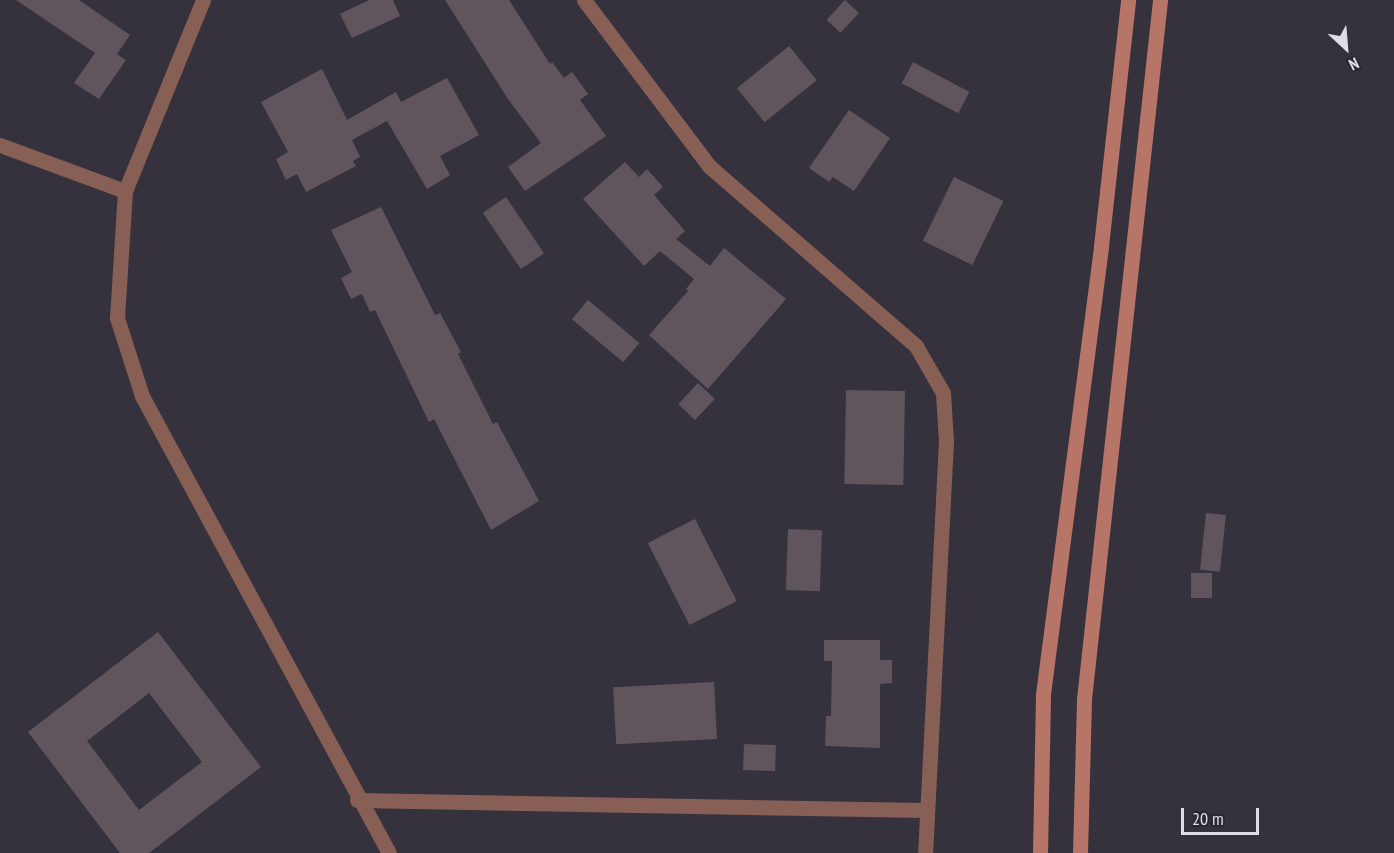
<!DOCTYPE html>
<style>
body{margin:0}
#map{position:relative;width:1394px;height:853px;overflow:hidden;background:#35323d;font-family:"PT Sans Narrow",sans-serif}
div>[style]{position:absolute}
.building>*{inset:0;background:#60555c;transform-origin:0 0}
.street>*{height:15px;margin:-7.5px;padding:0 7.5px;transform-origin:7.5px;border-radius:7.5px;background:#885f55}
.secondary>*{height:15px;margin:-7.5px;padding:0 7.5px;transform-origin:7.5px;border-radius:7.5px;background:#b67566}
span{translate:-50% -50%;white-space:nowrap;text-align:center;line-height:1.15;-webkit-text-stroke:5px #2b2832;paint-order:stroke}
.north{position:absolute;left:1316px;top:18px;width:60px;height:60px;-webkit-text-stroke:4px #2b2832;paint-order:stroke;rotate:154deg;font-size:16px;font-weight:700;line-height:24px;text-align:center;color:#e0dee5}
.north::after{content:'';display:block;margin:auto;width:21px;height:27px;background:#e0dee5;clip-path:polygon(50% 0,100% 100%,50% 72%,0 100%)}
.scale{position:absolute;left:1181px;top:808px;width:78px;height:27px;box-sizing:border-box;border:3px solid #e0dee5;border-top:0;padding-left:8px;font-size:18px;line-height:21px;white-space:nowrap;color:#e0dee5;-webkit-text-stroke:4px #2b2832;paint-order:stroke}
</style>
<div id="map">
<div class="building">
<i style="clip-path:polygon(16px 0,79px 0,130px 35px,117px 54px,126px 60px,99px 99px,74px 83px,95px 53px)"></i>
<i style="clip-path:polygon(369px 0,393px 0,400px 16px,352px 38px,340px 14px)"></i>
<i style="clip-path:polygon(445px 0,509px 0,550px 64px,552px 62px,564px 78px,572px 72px,588px 94px,580px 100px,606px 136px,525px 191px,508px 167px,541px 143px,508px 99px)"></i>
<i style="left:845px;top:0;width:19px;height:27px;rotate:43deg"></i>
<i style="left:789px;top:46px;width:44px;height:67px;rotate:51deg"></i>
<i style="left:913px;top:62px;width:64px;height:24px;rotate:28deg"></i>
<i style="clip-path:polygon(322px 69px,347px 120px,396px 92px,401px 102px,447px 78px,479px 135px,440px 156px,450px 175px,427px 189px,387px 121px,352px 140px,360px 157px,353px 161px,356px 166px,306px 192px,297px 174px,286px 180px,276px 159px,288px 152px,261px 102px)"></i>
<i style="clip-path:polygon(849px 110px,890px 138px,854px 191px,833px 177px,829px 182px,809px 168px)"></i>
<i style="clip-path:polygon(625px 162px,639px 177px,647px 169px,663px 187px,654px 195px,685px 231px,676px 239px,710px 266px,724px 248px,786px 299px,708px 389px,649px 335px,688px 291px,686px 289px,694px 279px,660px 251px,644px 266px,583px 199px)"></i>
<i style="left:954px;top:177px;width:55px;height:71px;rotate:26deg"></i>
<i style="left:506px;top:197px;width:68px;height:28px;rotate:56deg"></i>
<i style="clip-path:polygon(381px 207px,435px 315px,440px 313px,461px 352px,458px 354px,493px 424px,497px 422px,539px 501px,491px 530px,434px 419px,429px 422px,375px 310px,370px 312px,362px 294px,351px 299px,341px 278px,352px 272px,331px 230px)"></i>
<i style="left:588px;top:300px;width:67px;height:25px;rotate:40deg"></i>
<i style="left:698px;top:383px;width:23px;height:29px;rotate:43deg"></i>
<i style="left:846px;top:390px;width:59px;height:94px;rotate:1deg"></i>
<i style="left:1206px;top:513px;width:20px;height:57px;rotate:6deg"></i>
<i style="left:695px;top:519px;width:92px;height:53px;rotate:63deg"></i>
<i style="left:788px;top:529px;width:34px;height:61px;rotate:2deg"></i>
<i style="left:1191px;top:573px;width:21px;height:25px"></i>
<i style="clip-path:polygon(evenodd,158px 632px,261px 767px,149px 853px,120px 853px,28px 732px,158px 632px,149px 693px,202px 762px,139px 810px,87px 741px,149px 693px)"></i>
<i style="clip-path:polygon(824px 640px,880px 640px,880px 660px,892px 660px,892px 683px,880px 684px,880px 748px,825px 746px,826px 716px,831px 716px,832px 661px,824px 661px)"></i>
<i style="left:714px;top:682px;width:57px;height:101px;rotate:87deg"></i>
<i style="left:744px;top:744px;width:32px;height:26px;rotate:2deg"></i>
</div>
<div class="street">
<i style="left:203px;top:0;width:206px;rotate:112.2deg"></i>
<i style="left:125px;top:191px;width:127px;rotate:93.6deg"></i>
<i style="left:117px;top:318px;width:82px;rotate:72.2deg"></i>
<i style="left:142px;top:396px;width:519px;rotate:61.61deg"></i>
<i style="left:584px;top:0;width:208px;rotate:53deg"></i>
<i style="left:709px;top:166px;width:274px;rotate:41deg"></i>
<i style="left:916px;top:346px;width:54px;rotate:60.1deg"></i>
<i style="left:943px;top:393px;width:48px;rotate:86.4deg"></i>
<i style="left:946px;top:441px;width:413px;rotate:92.9deg"></i>
<i style="left:0;top:145px;width:133px;rotate:20.2deg"></i>
<i style="left:357px;top:800px;width:568px;rotate:1.01deg"></i>
</div>
<div class="secondary">
<i style="left:1040px;top:853px;width:159px;rotate:-88.9deg"></i>
<i style="left:1043px;top:694px;width:452px;rotate:-82.6deg"></i>
<i style="left:1101px;top:246px;width:247px;rotate:-83.7deg"></i>
<i style="left:1080px;top:853px;width:154px;rotate:-88.5deg"></i>
<i style="left:1084px;top:699px;width:703px;rotate:-83.79deg"></i>
</div>
<div class="north">N</div>
<div class="scale">20 m</div>
</div>
